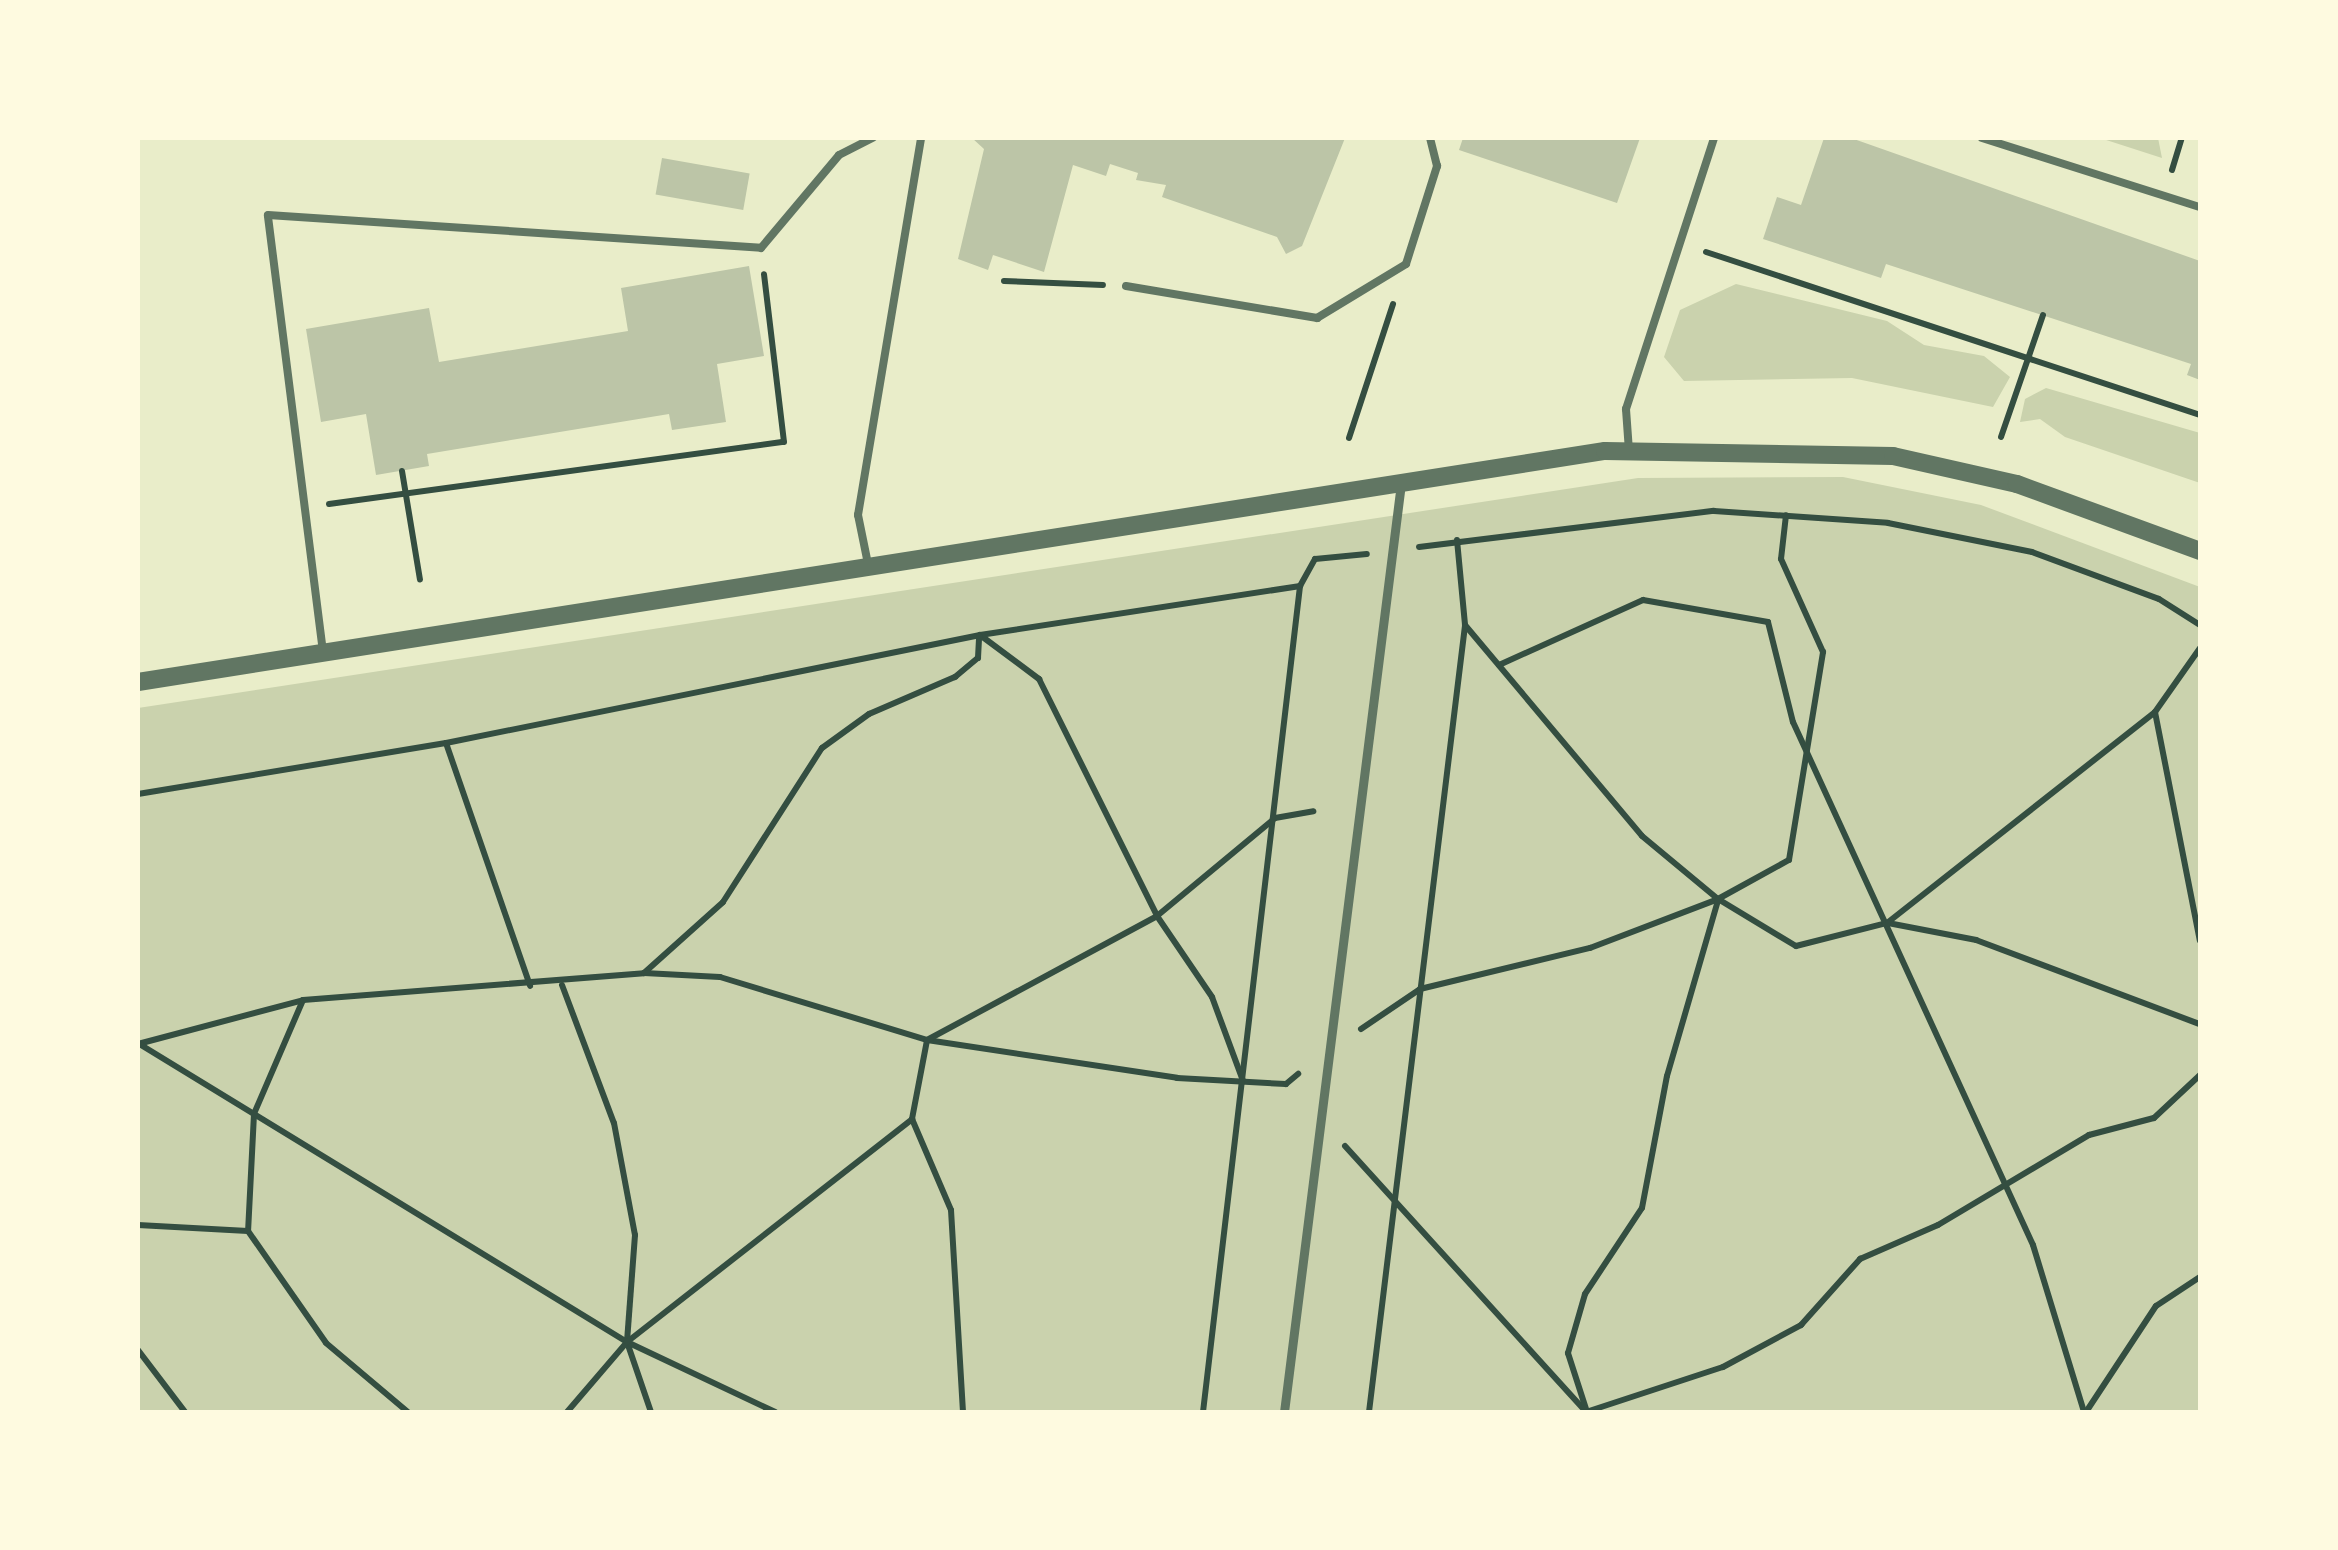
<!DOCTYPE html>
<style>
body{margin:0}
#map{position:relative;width:2338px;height:1550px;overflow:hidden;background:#e9edc9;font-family:"Work Sans",sans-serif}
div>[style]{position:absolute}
.green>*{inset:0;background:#cad2ad}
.building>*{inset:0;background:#bcc5a7;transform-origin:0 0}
.path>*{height:6px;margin:-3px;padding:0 3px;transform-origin:3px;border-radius:3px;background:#344e41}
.service>*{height:8px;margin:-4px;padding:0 4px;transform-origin:4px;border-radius:4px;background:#617663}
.pedestrian>*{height:9px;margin:-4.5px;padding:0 4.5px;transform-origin:4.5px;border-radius:4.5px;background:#617663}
.tertiary>*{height:18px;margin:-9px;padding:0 9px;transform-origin:9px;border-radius:9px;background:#617663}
span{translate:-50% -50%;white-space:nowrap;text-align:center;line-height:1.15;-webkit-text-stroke:8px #fefae0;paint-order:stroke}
.frame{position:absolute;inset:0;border:140px solid #fefae0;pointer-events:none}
</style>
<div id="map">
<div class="green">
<i style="clip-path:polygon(2100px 138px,2158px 138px,2162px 158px)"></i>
<i style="clip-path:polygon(1736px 284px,1887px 321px,1924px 345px,1984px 356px,2010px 377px,1993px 407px,1852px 378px,1684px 381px,1664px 357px,1680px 310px)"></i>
<i style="clip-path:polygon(2046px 388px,2200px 433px,2200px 483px,2065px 437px,2040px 419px,2020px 422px,2025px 399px)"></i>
<i style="clip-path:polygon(1843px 477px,1981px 505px,2200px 587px,2200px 1412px,138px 1412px,138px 708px,1638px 478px)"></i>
</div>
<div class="building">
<i style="clip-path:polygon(972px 138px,1345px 138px,1302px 246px,1286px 254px,1277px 237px,1162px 197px,1166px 185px,1136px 180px,1138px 173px,1110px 164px,1106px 176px,1073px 165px,1044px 272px,993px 255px,988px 270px,958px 259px,984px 149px)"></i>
<i style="clip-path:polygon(1463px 138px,1640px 138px,1617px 203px,1459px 150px)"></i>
<i style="clip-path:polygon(1824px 138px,1851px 138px,2200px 261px,2200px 380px,2187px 375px,2191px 364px,1886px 264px,1881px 278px,1763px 239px,1777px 197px,1801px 205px)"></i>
<i style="left:662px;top:158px;width:89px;height:37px;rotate:10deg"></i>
<i style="clip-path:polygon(749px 266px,764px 356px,717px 364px,726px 422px,672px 430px,669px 414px,427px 454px,429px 466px,376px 475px,366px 414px,321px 422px,306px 329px,429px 308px,439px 362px,628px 331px,621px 288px)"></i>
</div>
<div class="path">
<i style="left:2172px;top:170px;width:34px;rotate:-73deg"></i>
<i style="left:1706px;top:252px;width:520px;rotate:18.26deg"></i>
<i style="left:1004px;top:281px;width:99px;rotate:2.3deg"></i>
<i style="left:2001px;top:437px;width:129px;rotate:-71deg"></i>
<i style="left:1349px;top:438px;width:141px;rotate:-71.8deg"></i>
<i style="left:402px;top:471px;width:110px;rotate:80.6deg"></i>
<i style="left:329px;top:504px;width:459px;rotate:-7.8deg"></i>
<i style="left:784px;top:442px;width:169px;rotate:-96.8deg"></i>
<i style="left:1457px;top:540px;width:85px;rotate:84.6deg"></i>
<i style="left:1465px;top:625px;width:275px;rotate:50deg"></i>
<i style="left:1642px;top:836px;width:99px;rotate:39.7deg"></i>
<i style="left:1718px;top:899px;width:91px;rotate:31.1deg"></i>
<i style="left:1796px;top:946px;width:94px;rotate:-14.2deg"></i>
<i style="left:1887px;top:923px;width:341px;rotate:-38.2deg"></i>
<i style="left:2155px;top:712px;width:78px;rotate:-54.9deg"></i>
<i style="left:1419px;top:547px;width:297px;rotate:-7deg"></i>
<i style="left:1714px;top:511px;width:174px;rotate:3.9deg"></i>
<i style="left:1888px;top:523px;width:147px;rotate:11.4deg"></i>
<i style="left:2032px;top:552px;width:135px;rotate:20.3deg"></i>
<i style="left:2159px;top:599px;width:49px;rotate:32.4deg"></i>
<i style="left:980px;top:635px;width:74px;rotate:36.7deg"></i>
<i style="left:1039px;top:679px;width:265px;rotate:63.5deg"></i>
<i style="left:1157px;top:916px;width:98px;rotate:55.8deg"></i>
<i style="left:1212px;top:997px;width:90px;rotate:69.7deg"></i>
<i style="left:1499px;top:665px;width:158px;rotate:-24.3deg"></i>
<i style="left:1643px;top:600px;width:127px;rotate:10deg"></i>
<i style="left:1768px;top:622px;width:103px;rotate:76deg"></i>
<i style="left:1793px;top:722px;width:575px;rotate:65.35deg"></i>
<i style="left:2033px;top:1245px;width:175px;rotate:73deg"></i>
<i style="left:2155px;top:712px;width:233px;rotate:78.9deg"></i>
<i style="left:446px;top:743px;width:257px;rotate:70.9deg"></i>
<i style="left:138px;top:794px;width:312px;rotate:-9.4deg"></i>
<i style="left:446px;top:743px;width:545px;rotate:-11.43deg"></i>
<i style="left:980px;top:635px;width:324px;rotate:-8.7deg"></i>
<i style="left:1300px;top:586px;width:31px;rotate:-61deg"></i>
<i style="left:1315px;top:559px;width:52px;rotate:-5.5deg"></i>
<i style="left:1888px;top:923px;width:90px;rotate:10.9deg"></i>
<i style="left:1976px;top:940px;width:239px;rotate:20.6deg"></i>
<i style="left:644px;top:973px;width:106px;rotate:-41.9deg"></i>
<i style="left:723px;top:902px;width:183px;rotate:-57.3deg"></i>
<i style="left:822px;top:748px;width:58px;rotate:-35.9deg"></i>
<i style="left:869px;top:714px;width:94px;rotate:-23.3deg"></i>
<i style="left:955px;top:677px;width:30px;rotate:-40deg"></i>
<i style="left:978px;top:658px;width:22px;rotate:-87deg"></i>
<i style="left:562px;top:985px;width:147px;rotate:69.4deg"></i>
<i style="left:614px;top:1123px;width:114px;rotate:79.4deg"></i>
<i style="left:635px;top:1235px;width:107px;rotate:94.3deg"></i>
<i style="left:627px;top:1342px;width:74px;rotate:71.1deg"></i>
<i style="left:303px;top:1000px;width:124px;rotate:113.3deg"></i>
<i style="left:254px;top:1114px;width:117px;rotate:92.9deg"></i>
<i style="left:248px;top:1231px;width:136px;rotate:55.1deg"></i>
<i style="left:326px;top:1343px;width:107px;rotate:40.1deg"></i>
<i style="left:1361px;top:1029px;width:71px;rotate:-34.1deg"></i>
<i style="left:1420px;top:989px;width:175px;rotate:-13.6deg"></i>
<i style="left:1590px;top:948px;width:137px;rotate:-20.9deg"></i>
<i style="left:1718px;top:899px;width:81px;rotate:-28.8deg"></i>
<i style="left:1789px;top:860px;width:211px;rotate:-80.7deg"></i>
<i style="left:1823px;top:652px;width:102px;rotate:-114.3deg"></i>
<i style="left:1781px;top:559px;width:44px;rotate:-83.5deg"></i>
<i style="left:138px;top:1044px;width:171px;rotate:-14.9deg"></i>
<i style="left:303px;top:1000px;width:342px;rotate:-4.5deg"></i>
<i style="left:644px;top:973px;width:76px;rotate:3deg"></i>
<i style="left:720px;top:977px;width:216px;rotate:16.9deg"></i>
<i style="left:927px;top:1040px;width:253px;rotate:8.6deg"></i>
<i style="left:1177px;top:1078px;width:109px;rotate:3.2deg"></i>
<i style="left:1286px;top:1084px;width:16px;rotate:-40deg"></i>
<i style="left:141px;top:1045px;width:570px;rotate:31.43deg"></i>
<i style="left:627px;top:1342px;width:164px;rotate:25.3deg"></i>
<i style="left:1345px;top:1146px;width:353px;rotate:47.8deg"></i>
<i style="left:138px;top:1225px;width:110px;rotate:3.1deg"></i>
<i style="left:138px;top:1350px;width:78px;rotate:52.8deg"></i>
<i style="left:567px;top:1412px;width:92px;rotate:-49.4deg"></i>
<i style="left:627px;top:1342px;width:362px;rotate:-38deg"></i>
<i style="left:963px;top:1412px;width:202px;rotate:-93.4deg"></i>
<i style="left:951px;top:1210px;width:99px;rotate:-113.2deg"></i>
<i style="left:912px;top:1119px;width:80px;rotate:-79.2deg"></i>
<i style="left:927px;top:1040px;width:261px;rotate:-28.3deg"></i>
<i style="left:1157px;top:916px;width:153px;rotate:-39.7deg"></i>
<i style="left:1275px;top:818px;width:39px;rotate:-10deg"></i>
<i style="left:1203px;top:1412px;width:832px;rotate:-83.3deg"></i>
<i style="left:1369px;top:1412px;width:792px;rotate:-83.04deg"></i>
<i style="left:1586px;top:1412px;width:144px;rotate:-18.2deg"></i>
<i style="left:1723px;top:1367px;width:89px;rotate:-28.3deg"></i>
<i style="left:1801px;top:1325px;width:89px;rotate:-48.2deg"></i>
<i style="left:1860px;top:1259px;width:85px;rotate:-23.6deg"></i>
<i style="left:1938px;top:1225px;width:176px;rotate:-30.8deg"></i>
<i style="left:2089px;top:1135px;width:67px;rotate:-14.7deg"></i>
<i style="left:2154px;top:1118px;width:63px;rotate:-43.1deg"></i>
<i style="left:1587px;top:1412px;width:62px;rotate:-107.9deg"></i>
<i style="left:1568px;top:1353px;width:61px;rotate:-73.9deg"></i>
<i style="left:1585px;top:1294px;width:103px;rotate:-56.5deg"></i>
<i style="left:1642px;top:1208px;width:134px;rotate:-79.3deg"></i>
<i style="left:1667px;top:1076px;width:183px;rotate:-73.8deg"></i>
<i style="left:2086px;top:1412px;width:127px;rotate:-56.6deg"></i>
<i style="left:2156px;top:1306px;width:53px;rotate:-33.4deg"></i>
</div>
<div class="service">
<i style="left:1982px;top:138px;width:229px;rotate:17.6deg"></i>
<i style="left:1126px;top:286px;width:194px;rotate:9.5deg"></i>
<i style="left:1317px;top:318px;width:104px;rotate:-31.2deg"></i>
<i style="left:1406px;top:264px;width:103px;rotate:-72.4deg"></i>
<i style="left:1437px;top:166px;width:29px;rotate:-104deg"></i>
<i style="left:1629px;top:451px;width:42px;rotate:-94.1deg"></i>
<i style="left:1626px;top:409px;width:285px;rotate:-72deg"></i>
<i style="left:868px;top:564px;width:50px;rotate:-101.5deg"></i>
<i style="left:858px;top:515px;width:382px;rotate:-80.5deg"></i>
<i style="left:323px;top:652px;width:440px;rotate:-97.2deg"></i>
<i style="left:268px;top:215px;width:494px;rotate:3.8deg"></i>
<i style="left:761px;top:248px;width:121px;rotate:-50deg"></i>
<i style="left:839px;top:155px;width:38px;rotate:-27deg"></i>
</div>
<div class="pedestrian">
<i style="left:1284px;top:1412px;width:936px;rotate:-82.82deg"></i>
</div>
<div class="tertiary">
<i style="left:138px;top:682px;width:1485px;rotate:-8.95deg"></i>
<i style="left:1605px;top:451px;width:288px;rotate:1deg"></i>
<i style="left:1893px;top:456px;width:127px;rotate:12.7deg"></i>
<i style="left:2017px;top:484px;width:195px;rotate:20.1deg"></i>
</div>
<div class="frame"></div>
</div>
